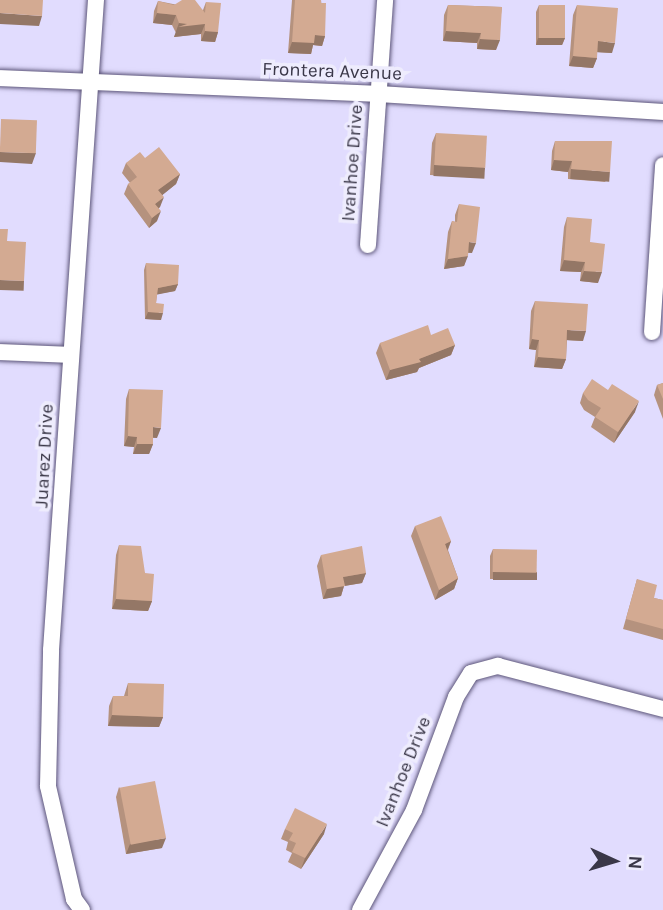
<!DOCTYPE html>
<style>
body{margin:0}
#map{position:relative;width:663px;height:910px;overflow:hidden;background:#e1dcfe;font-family:Karla,sans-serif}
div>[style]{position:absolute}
.roads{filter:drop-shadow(0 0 2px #5d567a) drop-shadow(0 0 2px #5d567a)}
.minor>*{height:16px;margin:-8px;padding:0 8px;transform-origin:8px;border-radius:8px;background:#fff}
.wall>*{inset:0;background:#b5927e}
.shaded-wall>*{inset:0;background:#947766;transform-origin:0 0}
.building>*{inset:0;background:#d3aa92;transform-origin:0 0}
span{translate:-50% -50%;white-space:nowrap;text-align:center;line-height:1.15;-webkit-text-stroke:7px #eeecfd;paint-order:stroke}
.street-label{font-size:19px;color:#3a3748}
.north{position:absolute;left:579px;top:826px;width:70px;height:70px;-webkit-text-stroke:5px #eeecfd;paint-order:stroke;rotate:94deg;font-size:19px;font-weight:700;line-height:28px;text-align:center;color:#3a3748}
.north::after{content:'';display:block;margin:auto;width:24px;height:32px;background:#3a3748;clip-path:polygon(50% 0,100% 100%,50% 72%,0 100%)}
</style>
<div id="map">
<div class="roads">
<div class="minor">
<i style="left:0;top:78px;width:379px;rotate:2.4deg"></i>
<i style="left:379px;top:94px;width:285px;rotate:3.6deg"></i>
<i style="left:368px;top:245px;width:246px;rotate:-86deg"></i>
<i style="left:652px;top:332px;width:167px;rotate:-86.2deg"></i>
<i style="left:0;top:352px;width:71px;rotate:2.4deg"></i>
<i style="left:82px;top:910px;width:14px;rotate:-126deg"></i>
<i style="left:74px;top:899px;width:116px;rotate:-103deg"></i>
<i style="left:48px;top:786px;width:136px;rotate:-88.7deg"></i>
<i style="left:51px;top:650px;width:652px;rotate:-86.04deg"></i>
<i style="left:360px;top:910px;width:114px;rotate:-61.6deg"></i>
<i style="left:414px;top:810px;width:121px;rotate:-69.6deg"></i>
<i style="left:456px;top:697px;width:28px;rotate:-58deg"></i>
<i style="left:471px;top:673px;width:28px;rotate:-15deg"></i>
<i style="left:498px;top:666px;width:171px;rotate:14.6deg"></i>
</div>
</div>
<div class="wall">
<i style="clip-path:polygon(292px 0,321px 0,325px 36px,322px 46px,313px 45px,311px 54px,288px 53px)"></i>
<i style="clip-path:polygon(158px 1px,203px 10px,206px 2px,218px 32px,215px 42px,201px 41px,201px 34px,174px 37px,176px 33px,172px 25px,153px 23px,154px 11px)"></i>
<i style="clip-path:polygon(448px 5px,502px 7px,496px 50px,477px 49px,477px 43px,443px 41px,444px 15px)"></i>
<i style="clip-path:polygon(539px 5px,565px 38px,562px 45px,536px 45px,536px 12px)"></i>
<i style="clip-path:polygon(577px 5px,612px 53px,597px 52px,597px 58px,593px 68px,569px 66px,573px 15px)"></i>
<i style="clip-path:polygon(436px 133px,485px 168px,481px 178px,430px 175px,432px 143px)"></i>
<i style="clip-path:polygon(555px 141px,606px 182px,568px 179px,568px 172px,551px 170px,552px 151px)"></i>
<i style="clip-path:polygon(145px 158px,180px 174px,176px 184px,162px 195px,160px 207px,159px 208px,157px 221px,149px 228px,124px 194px,128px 184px,130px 183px,122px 173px,126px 163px)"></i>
<i style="clip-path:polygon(459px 204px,472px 253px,468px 253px,464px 266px,444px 269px,448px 232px,452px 221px,455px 222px,455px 215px)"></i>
<i style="clip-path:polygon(567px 217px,590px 242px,598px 283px,580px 281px,581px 272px,560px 271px,564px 227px)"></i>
<i style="clip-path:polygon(146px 263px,178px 284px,175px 291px,157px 294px,156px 303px,161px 320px,145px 319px,144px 270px)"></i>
<i style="clip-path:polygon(535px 301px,583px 341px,567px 340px,566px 359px,562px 369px,534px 367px,536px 350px,529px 349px,531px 311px)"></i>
<i style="clip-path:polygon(431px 335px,455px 345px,451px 355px,419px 368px,417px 372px,386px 380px,376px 353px,380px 343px)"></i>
<i style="clip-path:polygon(663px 383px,663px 419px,654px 395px,657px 385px)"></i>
<i style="clip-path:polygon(129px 389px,157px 438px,153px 438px,153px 444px,149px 454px,133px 454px,134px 447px,124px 446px,126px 399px)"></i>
<i style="clip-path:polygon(608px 390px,635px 412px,614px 443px,591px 427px,595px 417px,584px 410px,580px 403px,583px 393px)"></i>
<i style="clip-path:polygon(415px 526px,451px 541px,448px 550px,458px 578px,454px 589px,435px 600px,411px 536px)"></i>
<i style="clip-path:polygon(119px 545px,145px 573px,152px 601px,148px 611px,112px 609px,116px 555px)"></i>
<i style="clip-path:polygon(493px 549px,534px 579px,490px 579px,490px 556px)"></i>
<i style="clip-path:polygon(321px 555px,366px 573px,362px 583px,344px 586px,341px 596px,323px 599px,317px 566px)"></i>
<i style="clip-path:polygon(637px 579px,654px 598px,663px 600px,663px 640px,623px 629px)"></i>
<i style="clip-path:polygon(128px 683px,163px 717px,159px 727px,108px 726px,109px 706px,113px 696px,124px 696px)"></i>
<i style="clip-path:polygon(119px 787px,162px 848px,126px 854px,116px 797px)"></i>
<i style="clip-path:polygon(285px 829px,324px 834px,301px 869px,288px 862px,292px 853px,286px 850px,288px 842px,281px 839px)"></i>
</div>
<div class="shaded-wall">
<i style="clip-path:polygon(0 13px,42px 16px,39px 26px,0 24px)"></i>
<i style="clip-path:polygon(157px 13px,176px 15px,172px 25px,153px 23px)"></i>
<i style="clip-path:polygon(179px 23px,205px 24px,201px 34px,174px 37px)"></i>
<i style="clip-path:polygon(205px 31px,218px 32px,215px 42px,201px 41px)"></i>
<i style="clip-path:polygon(446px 31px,481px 33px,477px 43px,443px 41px)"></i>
<i style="clip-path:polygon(315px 35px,325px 36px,322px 46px,313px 45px,311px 54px,288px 53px,292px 42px)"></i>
<i style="clip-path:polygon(538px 38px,565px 38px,562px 45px,536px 45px)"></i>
<i style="clip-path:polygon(480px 39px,500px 40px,496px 50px,477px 49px)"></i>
<i style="clip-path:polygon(598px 41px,615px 43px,612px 53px,594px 52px)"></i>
<i style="clip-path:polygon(573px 56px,597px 58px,593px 68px,569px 66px)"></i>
<i style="clip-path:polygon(0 152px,36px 153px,32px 164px,0 162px)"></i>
<i style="clip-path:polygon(554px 160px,572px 161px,568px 172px,551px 170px)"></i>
<i style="left:434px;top:165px;width:51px;height:11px;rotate:3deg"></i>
<i style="left:571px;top:169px;width:39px;height:10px;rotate:4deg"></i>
<i style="clip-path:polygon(180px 174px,176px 184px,155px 201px,158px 190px)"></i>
<i style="clip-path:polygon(164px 197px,160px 207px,151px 214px,155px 204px)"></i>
<i style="clip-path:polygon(161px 211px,157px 221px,149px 228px,152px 218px)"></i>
<i style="clip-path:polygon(469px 242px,476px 243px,472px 253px,465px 252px)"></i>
<i style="clip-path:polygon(468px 256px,464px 266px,444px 269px,448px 259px)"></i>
<i style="clip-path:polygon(564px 260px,585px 262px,581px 272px,560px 271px)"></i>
<i style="clip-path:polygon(584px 271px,602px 272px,598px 283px,580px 281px)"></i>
<i style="left:0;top:280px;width:24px;height:10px;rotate:2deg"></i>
<i style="clip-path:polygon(178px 284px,175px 291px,155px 295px,158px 288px)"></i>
<i style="clip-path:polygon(148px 312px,163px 313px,161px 320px,145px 319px)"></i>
<i style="clip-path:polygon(567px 330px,586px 331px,583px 341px,564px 340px)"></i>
<i style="clip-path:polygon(532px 339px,539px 340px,536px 350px,529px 349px)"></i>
<i style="clip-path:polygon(455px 345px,451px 355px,419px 368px,417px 372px,386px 380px,390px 370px)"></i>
<i style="clip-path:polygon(538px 357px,566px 359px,562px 369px,534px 367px)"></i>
<i style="clip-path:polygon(639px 401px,635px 412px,614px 443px,618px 432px)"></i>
<i style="clip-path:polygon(153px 427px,161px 428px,157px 438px,150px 437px)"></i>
<i style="clip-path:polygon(128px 436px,137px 437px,134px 447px,124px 446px)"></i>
<i style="clip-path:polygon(137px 444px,153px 444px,149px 454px,133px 454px)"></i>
<i style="clip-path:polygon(451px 541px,447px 551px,445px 544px)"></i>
<i style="left:493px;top:572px;width:44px;height:8px"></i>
<i style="clip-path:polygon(366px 573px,362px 583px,344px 586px,341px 596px,323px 599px,327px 589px,343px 577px)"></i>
<i style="clip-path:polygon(458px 578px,454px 589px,435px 600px,439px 590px)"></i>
<i style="clip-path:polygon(116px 599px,152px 601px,148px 611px,112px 609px)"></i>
<i style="clip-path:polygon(112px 715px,163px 717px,159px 727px,108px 726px)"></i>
<i style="clip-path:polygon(327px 824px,324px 834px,301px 869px,305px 858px)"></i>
<i style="clip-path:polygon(166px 838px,162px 848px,126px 854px,130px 844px)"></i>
</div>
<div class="building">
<i style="clip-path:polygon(0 0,43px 0,42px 16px,0 13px)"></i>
<i style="clip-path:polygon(182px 0,195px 0,205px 13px,206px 2px,221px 3px,218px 32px,205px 31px,205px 24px,178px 27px,187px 24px,179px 23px,176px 15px,157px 13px,158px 1px,174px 5px)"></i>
<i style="clip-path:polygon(295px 0,321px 0,321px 3px,326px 3px,325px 36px,315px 35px,314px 43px,292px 42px)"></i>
<i style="clip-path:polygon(448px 5px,502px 7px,500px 40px,480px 39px,481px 33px,446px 31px)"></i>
<i style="left:539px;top:5px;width:26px;height:33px"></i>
<i style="clip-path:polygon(577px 5px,618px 8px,615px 43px,598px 41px,597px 58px,573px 56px)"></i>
<i style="left:1px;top:119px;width:36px;height:33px;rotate:2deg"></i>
<i style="left:436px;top:133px;width:51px;height:32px;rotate:3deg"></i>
<i style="clip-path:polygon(555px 141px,612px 141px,610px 172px,571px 169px,572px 161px,554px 160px)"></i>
<i style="clip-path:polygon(159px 147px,180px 174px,158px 190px,164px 197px,155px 204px,161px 211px,152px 218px,128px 184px,137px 177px,126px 163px,140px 152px,145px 158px)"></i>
<i style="clip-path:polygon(459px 204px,480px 207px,476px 243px,469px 242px,468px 256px,448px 259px,452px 221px,457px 222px)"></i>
<i style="clip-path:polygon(567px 217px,592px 219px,590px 242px,605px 244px,602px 272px,584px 271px,585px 262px,564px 260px)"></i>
<i style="clip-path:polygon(0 229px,8px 229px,7px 241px,26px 242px,24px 281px,0 280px)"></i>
<i style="clip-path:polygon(146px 263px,179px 265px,178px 284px,158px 288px,156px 303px,164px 304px,163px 313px,148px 312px)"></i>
<i style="clip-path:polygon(535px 301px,588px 304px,586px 331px,567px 330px,566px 359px,538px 357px,539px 340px,532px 339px)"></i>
<i style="clip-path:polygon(428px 325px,431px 335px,448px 328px,455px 345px,419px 359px,421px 362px,390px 370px,380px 343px)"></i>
<i style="clip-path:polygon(592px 379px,608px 390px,612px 384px,639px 401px,618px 432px,595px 417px,601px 408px,588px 400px,583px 393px)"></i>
<i style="clip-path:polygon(663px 383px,663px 399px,657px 385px)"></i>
<i style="clip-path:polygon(129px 389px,163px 390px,161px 428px,153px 427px,153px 444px,137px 444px,137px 437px,128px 436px)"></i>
<i style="clip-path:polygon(441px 516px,451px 541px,445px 544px,458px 578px,439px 590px,415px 526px)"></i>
<i style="clip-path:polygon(119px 545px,141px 546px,145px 573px,154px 574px,152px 601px,116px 599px)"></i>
<i style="clip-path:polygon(362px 546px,366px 573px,343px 577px,345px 586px,327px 589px,321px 555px)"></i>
<i style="left:493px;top:549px;width:44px;height:23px;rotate:1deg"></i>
<i style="clip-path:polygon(637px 579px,657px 585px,654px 598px,663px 600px,663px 629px,626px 619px)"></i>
<i style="clip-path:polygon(128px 683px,164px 684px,163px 717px,112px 715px,113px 696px,128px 696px)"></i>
<i style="left:155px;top:781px;width:58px;height:36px;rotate:79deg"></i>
<i style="clip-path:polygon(295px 808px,327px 824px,305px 858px,292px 852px,296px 843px,289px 840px,293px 833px,285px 829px)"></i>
</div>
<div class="street-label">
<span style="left:332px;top:72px;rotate:2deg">Frontera Avenue</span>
<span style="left:353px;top:163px;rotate:-86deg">Ivanhoe Drive</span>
<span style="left:45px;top:456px;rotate:-87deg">Juarez Drive</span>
<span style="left:404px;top:772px;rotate:-68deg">Ivanhoe Drive</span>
</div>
<div class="north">N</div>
</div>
